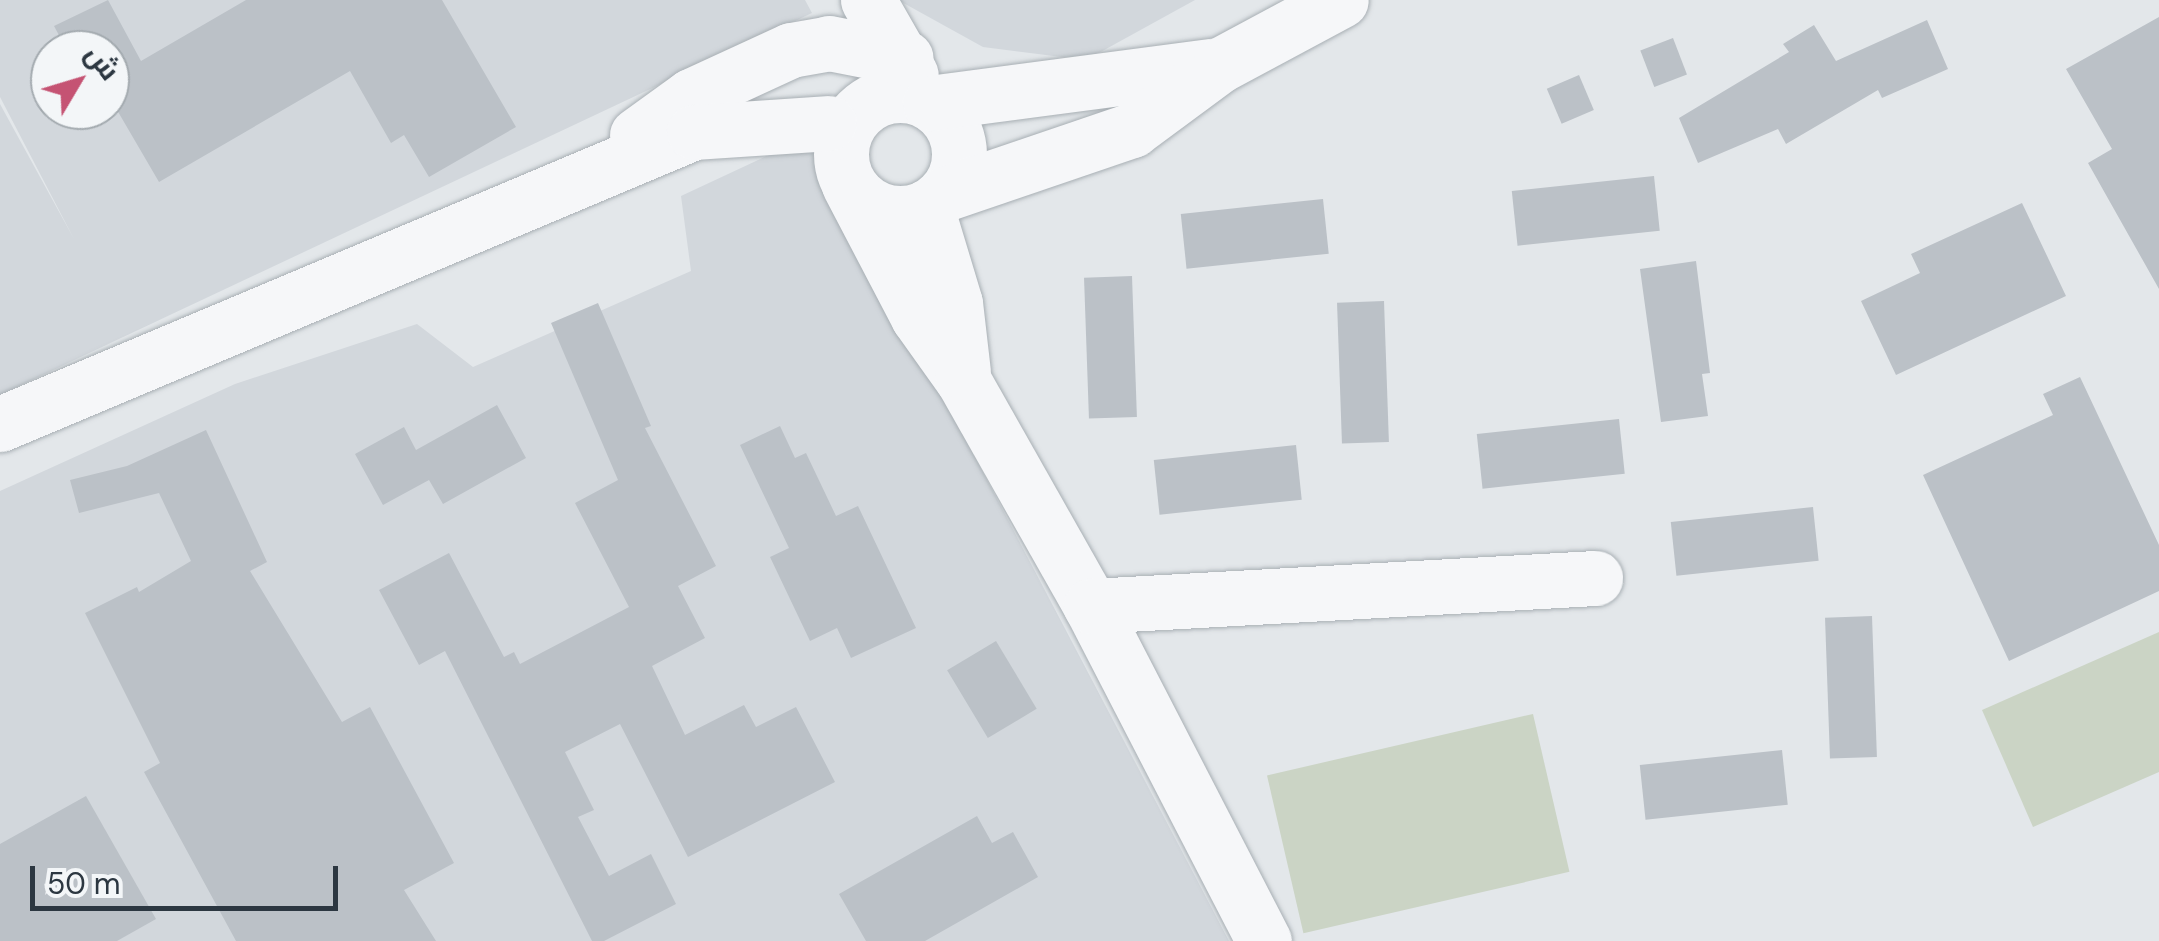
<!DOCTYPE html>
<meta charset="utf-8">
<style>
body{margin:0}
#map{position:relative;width:2159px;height:941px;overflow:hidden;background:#e3e7ea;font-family:"DM Sans",Cairo,sans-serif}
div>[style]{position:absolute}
.built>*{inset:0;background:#d2d7dc}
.green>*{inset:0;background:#cbd4c5;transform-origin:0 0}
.building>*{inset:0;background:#bbc1c7;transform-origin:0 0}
.roads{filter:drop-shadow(0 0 2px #a8afb4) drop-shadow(0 0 2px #a8afb4)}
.minor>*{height:55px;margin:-27.5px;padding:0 27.5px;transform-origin:27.5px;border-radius:27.5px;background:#f6f7f9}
.minor>.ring{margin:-27.5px;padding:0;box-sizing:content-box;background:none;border:55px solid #f6f7f9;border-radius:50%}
span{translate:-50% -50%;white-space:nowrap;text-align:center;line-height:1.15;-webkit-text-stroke:10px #f3f6f8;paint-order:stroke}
.north{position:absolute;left:30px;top:30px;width:100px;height:100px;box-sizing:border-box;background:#f3f6f8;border:2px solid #a3aaaf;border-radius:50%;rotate:52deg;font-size:28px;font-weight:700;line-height:40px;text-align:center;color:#2c3741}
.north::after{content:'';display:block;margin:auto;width:35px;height:45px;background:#c55373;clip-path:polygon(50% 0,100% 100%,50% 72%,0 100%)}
.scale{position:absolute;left:30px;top:866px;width:308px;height:45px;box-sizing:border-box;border:5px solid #2c3741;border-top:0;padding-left:12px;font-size:30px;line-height:35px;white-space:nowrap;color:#2c3741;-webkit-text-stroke:8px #f3f6f8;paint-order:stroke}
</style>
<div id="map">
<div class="built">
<i style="clip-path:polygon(evenodd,0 0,805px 0,812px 13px,0 395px,0 104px,74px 239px,0 97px,0 0,50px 50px,110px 50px,110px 110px,50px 110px,50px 50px)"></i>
<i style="clip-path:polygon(898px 0,1195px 0,1086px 60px,983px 47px)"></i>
<i style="clip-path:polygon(807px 137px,1229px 941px,0 941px,0 491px,235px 384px,417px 324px,473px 367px,691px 271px,681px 196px)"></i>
</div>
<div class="green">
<i style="clip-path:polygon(2159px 632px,2159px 772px,2033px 827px,1982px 710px)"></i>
<i style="left:1533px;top:714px;width:162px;height:273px;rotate:77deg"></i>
</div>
<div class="building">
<i style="clip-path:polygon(108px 0,141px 61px,246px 0,442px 0,516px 127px,429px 177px,404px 135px,391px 143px,350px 71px,159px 182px,110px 98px,110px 50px,67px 50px,54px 26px)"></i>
<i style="clip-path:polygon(2159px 17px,2159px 289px,2088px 163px,2112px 149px,2066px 69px)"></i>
<i style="clip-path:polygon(1927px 20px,1948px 69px,1882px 98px,1878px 90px,1786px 144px,1778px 129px,1698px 163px,1679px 118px,1789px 52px,1783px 44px,1814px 25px,1836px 61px)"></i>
<i style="left:1673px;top:38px;width:39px;height:35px;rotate:69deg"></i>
<i style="left:1579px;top:75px;width:38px;height:35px;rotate:67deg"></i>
<i style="left:1654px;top:176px;width:55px;height:143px;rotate:84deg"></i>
<i style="left:1323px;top:199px;width:55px;height:143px;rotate:84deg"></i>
<i style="clip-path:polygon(2022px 203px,2066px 296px,1896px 375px,1861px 301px,1920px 273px,1911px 254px)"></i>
<i style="clip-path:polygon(1696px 261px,1710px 373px,1702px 374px,1708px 416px,1661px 422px,1640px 269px)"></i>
<i style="left:1132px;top:276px;width:141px;height:48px;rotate:88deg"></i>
<i style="left:1384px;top:301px;width:141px;height:47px;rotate:88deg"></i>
<i style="clip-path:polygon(598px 303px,651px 426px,645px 428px,716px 566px,678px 586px,705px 638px,652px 666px,685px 735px,744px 705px,756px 727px,796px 707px,835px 782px,688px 857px,620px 724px,565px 752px,594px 810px,578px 817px,609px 876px,651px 854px,676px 904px,604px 941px,592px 941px,445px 651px,419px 665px,379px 590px,449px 553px,504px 657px,514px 652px,520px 664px,629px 607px,575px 503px,618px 480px,551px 323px)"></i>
<i style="clip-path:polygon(2080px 377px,2159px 545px,2159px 591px,2009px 661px,1923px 475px,2053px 415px,2043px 394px)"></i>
<i style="clip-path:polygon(497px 405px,526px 458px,443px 504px,429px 480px,383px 505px,355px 454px,404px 427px,416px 450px)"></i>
<i style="left:1619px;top:419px;width:55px;height:143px;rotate:84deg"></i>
<i style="clip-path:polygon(780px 426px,795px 458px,806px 453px,836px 516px,858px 506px,916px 628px,851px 658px,837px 628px,810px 641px,770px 557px,789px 548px,740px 445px)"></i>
<i style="clip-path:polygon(206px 430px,267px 562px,250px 571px,342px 722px,370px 707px,454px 863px,404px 890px,436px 941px,236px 941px,144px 772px,160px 763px,85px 613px,137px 587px,139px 592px,191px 561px,159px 493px,79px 513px,70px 480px,127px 466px)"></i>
<i style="left:1296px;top:445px;width:55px;height:143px;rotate:84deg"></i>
<i style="left:1813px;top:507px;width:54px;height:143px;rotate:84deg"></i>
<i style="left:1872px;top:616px;width:141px;height:47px;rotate:88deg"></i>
<i style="left:996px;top:641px;width:79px;height:57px;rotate:59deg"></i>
<i style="left:1782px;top:750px;width:55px;height:143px;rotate:84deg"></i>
<i style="clip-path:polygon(86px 796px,156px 919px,117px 941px,0 941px,0 844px)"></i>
<i style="clip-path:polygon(977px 816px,992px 843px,1013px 832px,1038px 877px,925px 941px,866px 941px,839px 894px)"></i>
</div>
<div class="roads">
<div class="minor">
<i style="left:868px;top:0;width:86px;rotate:60.2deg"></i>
<i class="ring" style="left:841px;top:95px;width:63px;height:63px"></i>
<i style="left:930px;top:103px;width:284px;rotate:-7.5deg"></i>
<i style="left:637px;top:135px;width:67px;rotate:-35.8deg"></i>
<i style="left:691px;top:96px;width:110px;rotate:-24.7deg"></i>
<i style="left:791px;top:50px;width:39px;rotate:-10deg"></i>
<i style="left:829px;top:43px;width:78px;rotate:11deg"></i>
<i style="left:849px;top:185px;width:149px;rotate:62.4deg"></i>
<i style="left:918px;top:317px;width:77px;rotate:54.5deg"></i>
<i style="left:963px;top:380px;width:260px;rotate:60.5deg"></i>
<i style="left:1091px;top:606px;width:377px;rotate:62.7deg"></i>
<i style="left:944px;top:194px;width:199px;rotate:-18.8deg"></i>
<i style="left:1132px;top:130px;width:109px;rotate:-36.5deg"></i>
<i style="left:1220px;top:65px;width:137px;rotate:-28.2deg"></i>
<i style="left:926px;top:207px;width:100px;rotate:73.2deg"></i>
<i style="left:955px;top:303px;width:69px;rotate:83.4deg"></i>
<i style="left:0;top:424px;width:753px;rotate:-22.82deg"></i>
<i style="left:694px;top:132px;width:135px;rotate:-3.8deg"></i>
<i style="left:1091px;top:606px;width:505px;rotate:-3.18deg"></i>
</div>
</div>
<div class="north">ش</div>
<div class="scale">50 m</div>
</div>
